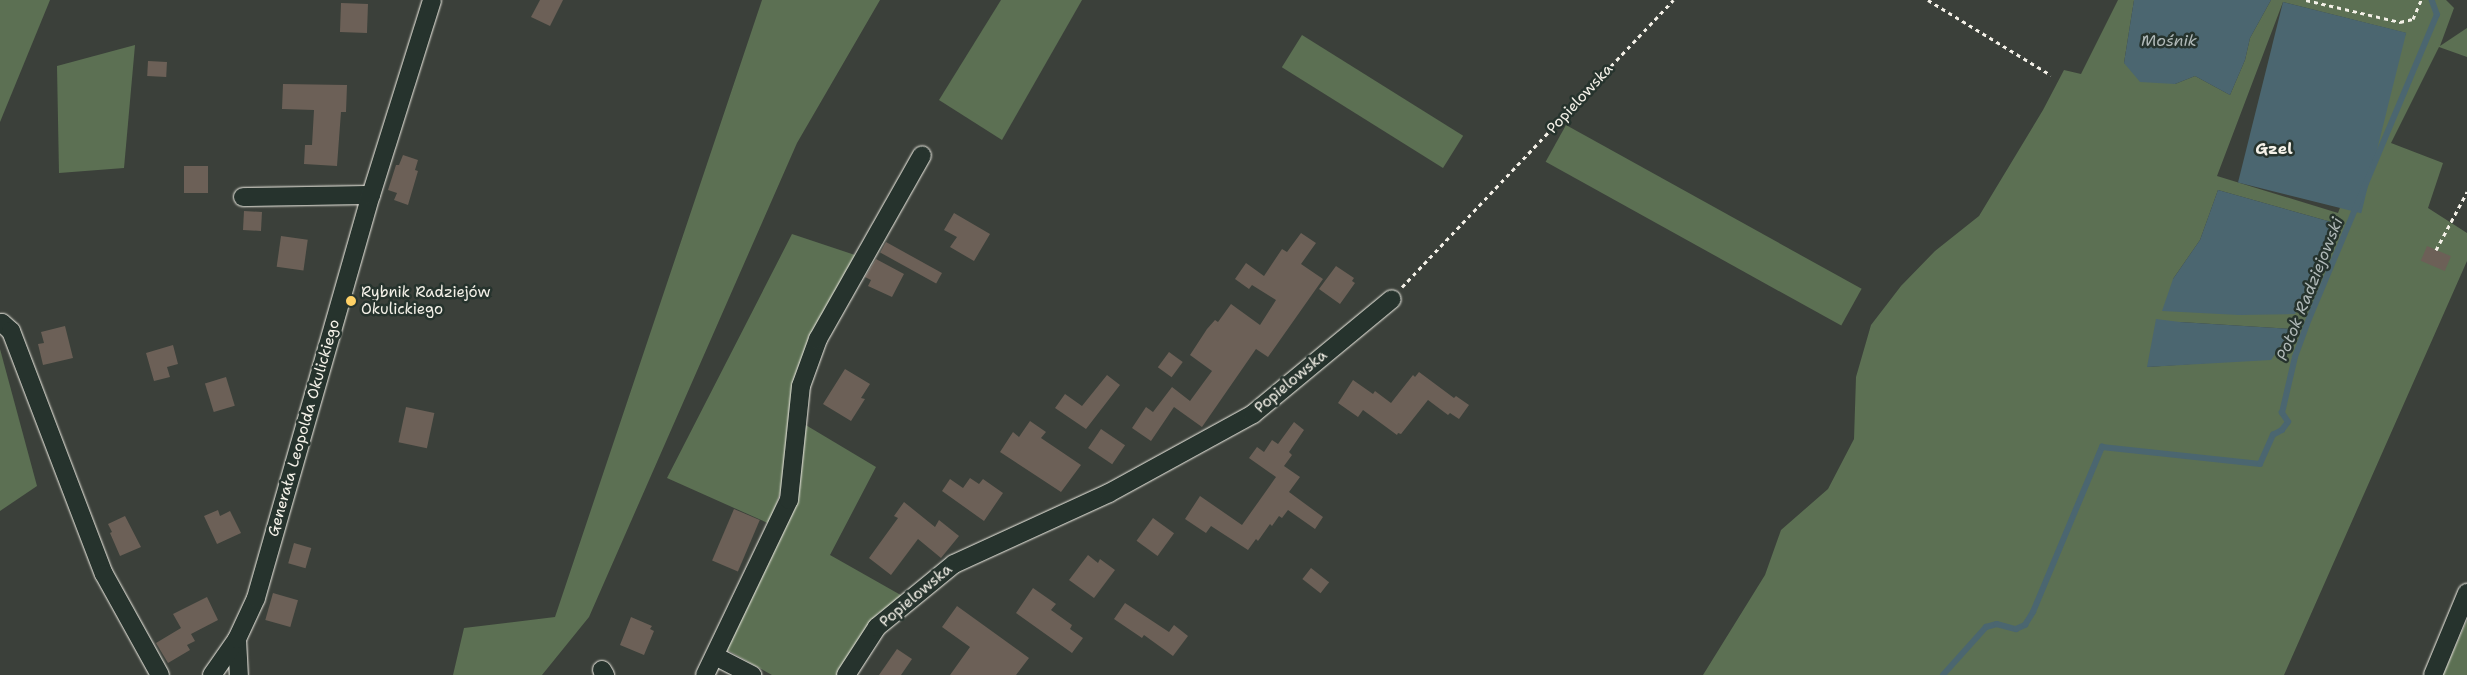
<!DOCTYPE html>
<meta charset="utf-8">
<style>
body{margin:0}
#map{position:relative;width:2467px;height:675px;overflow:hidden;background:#3b403a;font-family:"Shantell Sans",sans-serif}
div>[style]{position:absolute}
.green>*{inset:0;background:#5c7053;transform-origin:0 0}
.water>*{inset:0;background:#4b6670;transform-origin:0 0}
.stream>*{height:5.5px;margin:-2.75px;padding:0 2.75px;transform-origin:2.75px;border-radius:2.75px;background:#4b6670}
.building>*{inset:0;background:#6c6057;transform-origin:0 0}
.path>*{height:3px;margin-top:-1.5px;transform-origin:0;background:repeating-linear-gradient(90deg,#f4f1e8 0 4px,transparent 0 8px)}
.roads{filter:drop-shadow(0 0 1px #f4f1e8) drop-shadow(0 0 1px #f4f1e8)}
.minor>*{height:18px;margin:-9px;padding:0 9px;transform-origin:9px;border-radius:9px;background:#26332d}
.dots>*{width:14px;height:14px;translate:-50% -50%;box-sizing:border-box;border:2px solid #26332d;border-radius:50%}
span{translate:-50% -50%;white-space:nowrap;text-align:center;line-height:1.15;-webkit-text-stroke:5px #26332d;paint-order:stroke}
.street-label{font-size:15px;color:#f4f1e8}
.poi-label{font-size:15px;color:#f4f1e8}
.left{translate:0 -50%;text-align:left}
.water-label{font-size:16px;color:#b0b9b8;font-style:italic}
.neighbourhood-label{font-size:16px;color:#f4f1e8;font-weight:700}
</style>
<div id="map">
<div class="green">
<i style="clip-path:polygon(0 0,50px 0,0 122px)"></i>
<i style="clip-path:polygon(762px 0,880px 0,797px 143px,589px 617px,542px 675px,453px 675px,464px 628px,555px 617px)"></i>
<i style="clip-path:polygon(1001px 0,1082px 0,1002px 140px,939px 100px)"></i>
<i style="clip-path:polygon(evenodd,2118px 0,2134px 0,2124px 63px,2175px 84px,2195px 76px,2230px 95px,2245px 60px,2250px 38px,2271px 0,2446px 0,2454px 8px,2440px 46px,2467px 28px,2467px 57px,2439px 47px,2391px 143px,2443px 163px,2428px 208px,2467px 233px,2467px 261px,2284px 675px,1703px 675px,1765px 575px,1781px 530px,1828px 489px,1854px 439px,1856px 377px,1871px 325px,1901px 286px,1935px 251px,1979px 216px,2043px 110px,2064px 70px,2081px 74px,2118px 0,2283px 2px,2406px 33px,2338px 213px,2217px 176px,2283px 2px,2118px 0,2218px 190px,2335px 223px,2173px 279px,2200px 240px,2218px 190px,2118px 0,2180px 322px,2291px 329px,2206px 363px,2147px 367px,2180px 322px)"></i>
<i style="left:1302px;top:35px;width:190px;height:38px;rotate:32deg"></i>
<i style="clip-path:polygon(135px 45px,124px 168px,59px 173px,57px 66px)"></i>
<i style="left:1566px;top:125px;width:338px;height:42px;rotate:29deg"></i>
<i style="clip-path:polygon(792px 234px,858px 256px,801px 359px,784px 481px,770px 524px,667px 478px)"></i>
<i style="clip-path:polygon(0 349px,37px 486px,0 511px)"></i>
<i style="clip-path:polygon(804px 424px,876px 467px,830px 555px,906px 598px,878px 613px,838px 675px,772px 675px,727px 650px,797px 484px)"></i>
<i style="clip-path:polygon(2467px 620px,2467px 675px,2443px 675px)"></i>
</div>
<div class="water">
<i style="clip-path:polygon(2134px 0,2271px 0,2250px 38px,2245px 60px,2230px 95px,2195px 76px,2175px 84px,2140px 82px,2124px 63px)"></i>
<i style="left:2283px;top:2px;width:127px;height:186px;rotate:14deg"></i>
<i style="clip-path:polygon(2218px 190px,2335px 223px,2295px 314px,2239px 315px,2162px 311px,2173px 279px,2200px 240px)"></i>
<i style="clip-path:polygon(2156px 319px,2180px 322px,2292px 329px,2271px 360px,2147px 367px)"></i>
</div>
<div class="stream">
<i style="left:1943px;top:675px;width:64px;rotate:-48.1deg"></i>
<i style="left:1986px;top:627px;width:11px;rotate:-15deg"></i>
<i style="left:1997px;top:624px;width:20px;rotate:15deg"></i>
<i style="left:2016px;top:629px;width:10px;rotate:-24deg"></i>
<i style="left:2025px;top:625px;width:15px;rotate:-58deg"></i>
<i style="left:2033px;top:612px;width:179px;rotate:-67.3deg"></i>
<i style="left:2102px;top:447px;width:159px;rotate:6.1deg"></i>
<i style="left:2260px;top:464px;width:32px;rotate:-66deg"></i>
<i style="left:2273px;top:435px;width:10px;rotate:-29deg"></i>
<i style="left:2282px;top:430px;width:10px;rotate:-53deg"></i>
<i style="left:2288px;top:422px;width:11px;rotate:-124deg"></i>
<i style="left:2282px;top:413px;width:57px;rotate:-76.9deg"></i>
<i style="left:2295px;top:357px;width:40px;rotate:-69.8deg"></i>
<i style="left:2309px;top:319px;width:330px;rotate:-67.2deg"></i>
<i style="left:2437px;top:15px;width:15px;rotate:-110deg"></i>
</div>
<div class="building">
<i style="clip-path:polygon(540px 0,563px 0,550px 26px,531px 17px)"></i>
<i style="left:341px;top:3px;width:27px;height:29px;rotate:2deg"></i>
<i style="left:148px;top:61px;width:19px;height:15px;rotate:3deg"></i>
<i style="clip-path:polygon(283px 84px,347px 85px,346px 112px,341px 112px,337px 166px,304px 164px,305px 145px,312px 145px,314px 110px,282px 109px)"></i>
<i style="clip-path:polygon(403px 155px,418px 160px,415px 170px,418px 171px,408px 205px,394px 200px,397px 193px,388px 190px,396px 165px,399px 165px)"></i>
<i style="left:184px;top:166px;width:24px;height:27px"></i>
<i style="left:244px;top:211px;width:18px;height:19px;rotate:3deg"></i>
<i style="clip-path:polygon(954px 213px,990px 234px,974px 261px,950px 247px,957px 237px,944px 230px)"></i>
<i style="clip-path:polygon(1301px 233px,1316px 243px,1301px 264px,1323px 279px,1268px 357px,1256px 349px,1202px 427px,1174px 407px,1151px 441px,1132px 428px,1146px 407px,1153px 412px,1172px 387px,1190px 401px,1212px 371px,1190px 355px,1207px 329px,1215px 320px,1218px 322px,1231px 304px,1260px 325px,1276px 300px,1252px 285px,1249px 289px,1235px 279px,1246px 263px,1264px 276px,1282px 249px,1287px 252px)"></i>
<i style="left:281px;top:236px;width:27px;height:31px;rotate:8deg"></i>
<i style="left:886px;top:242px;width:64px;height:12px;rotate:29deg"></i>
<i style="left:2427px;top:246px;width:26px;height:16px;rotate:23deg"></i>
<i style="clip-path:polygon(876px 259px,904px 274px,892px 297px,868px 286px,871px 280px,865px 277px)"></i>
<i style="clip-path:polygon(1336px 266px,1354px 278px,1352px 281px,1355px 283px,1340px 304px,1319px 289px)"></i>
<i style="clip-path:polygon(65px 326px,73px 358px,43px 365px,38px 344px,44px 343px,41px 332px)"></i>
<i style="clip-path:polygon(173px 345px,178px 364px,167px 367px,170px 377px,154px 381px,146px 353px)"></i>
<i style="left:1169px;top:352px;width:17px;height:19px;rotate:36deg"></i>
<i style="clip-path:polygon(845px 369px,870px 384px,861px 398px,865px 399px,851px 421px,823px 404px)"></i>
<i style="clip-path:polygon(1419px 372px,1454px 398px,1456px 396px,1469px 405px,1459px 419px,1450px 413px,1448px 415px,1428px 400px,1401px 434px,1398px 433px,1397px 435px,1363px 410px,1358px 417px,1338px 403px,1353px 380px,1373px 394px,1375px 391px,1391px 403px,1413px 375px,1415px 377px)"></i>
<i style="clip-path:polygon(1107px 375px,1120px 385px,1086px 429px,1055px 408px,1065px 394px,1082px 406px)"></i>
<i style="left:226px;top:377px;width:30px;height:22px;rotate:73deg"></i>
<i style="left:406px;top:407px;width:29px;height:36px;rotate:12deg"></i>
<i style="clip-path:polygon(1030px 421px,1046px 432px,1041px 438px,1081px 465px,1061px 492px,1000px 452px,1013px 432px,1019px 437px)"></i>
<i style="clip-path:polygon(1294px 422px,1304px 430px,1289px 452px,1292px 455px,1284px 466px,1300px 477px,1289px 492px,1323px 517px,1315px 529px,1288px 510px,1282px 518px,1279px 516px,1272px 526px,1270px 524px,1258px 541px,1256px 539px,1248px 550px,1211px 526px,1206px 533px,1185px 519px,1200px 496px,1242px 525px,1276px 477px,1249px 458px,1257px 447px,1264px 452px,1272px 440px,1278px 444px)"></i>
<i style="left:1101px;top:429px;width:29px;height:23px;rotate:34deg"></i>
<i style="clip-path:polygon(970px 478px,979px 484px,983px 479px,1003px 493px,984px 521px,942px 491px,950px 479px,963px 488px)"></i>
<i style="clip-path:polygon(904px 502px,935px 527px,939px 520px,959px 536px,941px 558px,918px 539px,891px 575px,869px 558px,898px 518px,894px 516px)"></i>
<i style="left:734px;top:509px;width:28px;height:56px;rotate:23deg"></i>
<i style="clip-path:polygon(218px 510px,220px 516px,230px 511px,241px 533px,217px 544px,204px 516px)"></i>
<i style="clip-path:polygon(125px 516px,141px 547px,120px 556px,110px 533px,112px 532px,108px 524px)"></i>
<i style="left:1153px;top:518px;width:26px;height:28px;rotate:36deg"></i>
<i style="left:294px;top:543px;width:18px;height:21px;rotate:16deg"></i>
<i style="clip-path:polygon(1088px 555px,1098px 563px,1100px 559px,1115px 570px,1094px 598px,1069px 580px)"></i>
<i style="left:1311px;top:568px;width:23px;height:14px;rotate:38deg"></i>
<i style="clip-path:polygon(1033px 588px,1056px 604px,1051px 610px,1072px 625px,1070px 629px,1083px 638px,1072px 653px,1016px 613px)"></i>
<i style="left:273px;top:593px;width:26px;height:28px;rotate:16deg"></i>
<i style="clip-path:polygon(207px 597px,218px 620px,191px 634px,195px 641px,187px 645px,190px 650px,168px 663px,156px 643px,181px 628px,173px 614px)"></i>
<i style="clip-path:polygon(1125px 603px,1169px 632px,1174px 625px,1188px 636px,1173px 656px,1144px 635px,1142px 638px,1114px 619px)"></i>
<i style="clip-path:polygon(957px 606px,1029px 658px,1016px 675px,950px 675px,970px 647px,942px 627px)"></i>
<i style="clip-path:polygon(631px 617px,652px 626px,650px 629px,654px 631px,644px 655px,620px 645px)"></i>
<i style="clip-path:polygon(897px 649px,912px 659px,901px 675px,879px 675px)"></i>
</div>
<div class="path">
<i style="left:1928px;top:0;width:144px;rotate:31.4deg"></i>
<i style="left:2306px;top:0;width:97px;rotate:13.2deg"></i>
<i style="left:2400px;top:22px;width:13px;rotate:-13deg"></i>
<i style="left:2413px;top:19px;width:21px;rotate:-67deg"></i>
<i style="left:2436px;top:250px;width:66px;rotate:-61.9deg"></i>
<i style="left:1402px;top:287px;width:395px;rotate:-46.6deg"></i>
</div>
<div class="roads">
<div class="minor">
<i style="left:243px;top:197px;width:128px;rotate:-0.9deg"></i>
<i style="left:0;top:324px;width:2px;rotate:-27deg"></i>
<i style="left:2px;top:323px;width:12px;rotate:42deg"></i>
<i style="left:11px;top:331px;width:260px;rotate:69.1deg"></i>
<i style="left:104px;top:574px;width:115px;rotate:61deg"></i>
<i style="left:237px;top:639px;width:36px;rotate:87deg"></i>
<i style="left:715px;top:656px;width:42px;rotate:27.2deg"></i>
<i style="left:602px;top:670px;width:6px;rotate:59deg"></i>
<i style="left:212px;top:675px;width:44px;rotate:-55.2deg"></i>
<i style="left:237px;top:639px;width:45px;rotate:-65.1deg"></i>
<i style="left:256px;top:598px;width:419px;rotate:-74.1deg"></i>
<i style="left:371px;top:195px;width:204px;rotate:-72.6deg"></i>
<i style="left:705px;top:675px;width:194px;rotate:-64.4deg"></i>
<i style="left:789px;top:500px;width:115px;rotate:-84deg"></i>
<i style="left:801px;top:386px;width:50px;rotate:-70.1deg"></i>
<i style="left:818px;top:339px;width:211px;rotate:-60.5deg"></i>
<i style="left:846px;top:675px;width:57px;rotate:-57.1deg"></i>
<i style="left:877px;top:627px;width:99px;rotate:-39.3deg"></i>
<i style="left:954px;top:564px;width:170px;rotate:-24.6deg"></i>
<i style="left:1109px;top:493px;width:164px;rotate:-28.7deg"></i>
<i style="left:1253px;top:414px;width:180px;rotate:-39.6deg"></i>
<i style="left:2433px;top:675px;width:89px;rotate:-67.5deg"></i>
</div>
</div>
<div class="dots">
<i style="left:351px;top:301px;background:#ffd166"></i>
</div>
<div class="street-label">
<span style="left:1580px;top:99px;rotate:-47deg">Popielowska</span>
<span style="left:1291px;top:382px;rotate:-40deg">Popielowska</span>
<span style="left:304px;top:428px;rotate:-74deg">Generała Leopolda Okulickiego</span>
<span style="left:916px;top:596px;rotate:-40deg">Popielowska</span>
</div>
<div class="poi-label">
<span class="left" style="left:361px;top:301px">Rybnik Radziejów<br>Okulickiego</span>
</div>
<div class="water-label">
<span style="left:2169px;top:41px">Mośnik</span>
<span style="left:2310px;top:289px;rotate:-68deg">Potok Radziejowski</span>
</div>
<div class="neighbourhood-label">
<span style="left:2274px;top:149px">Gzel</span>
</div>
</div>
